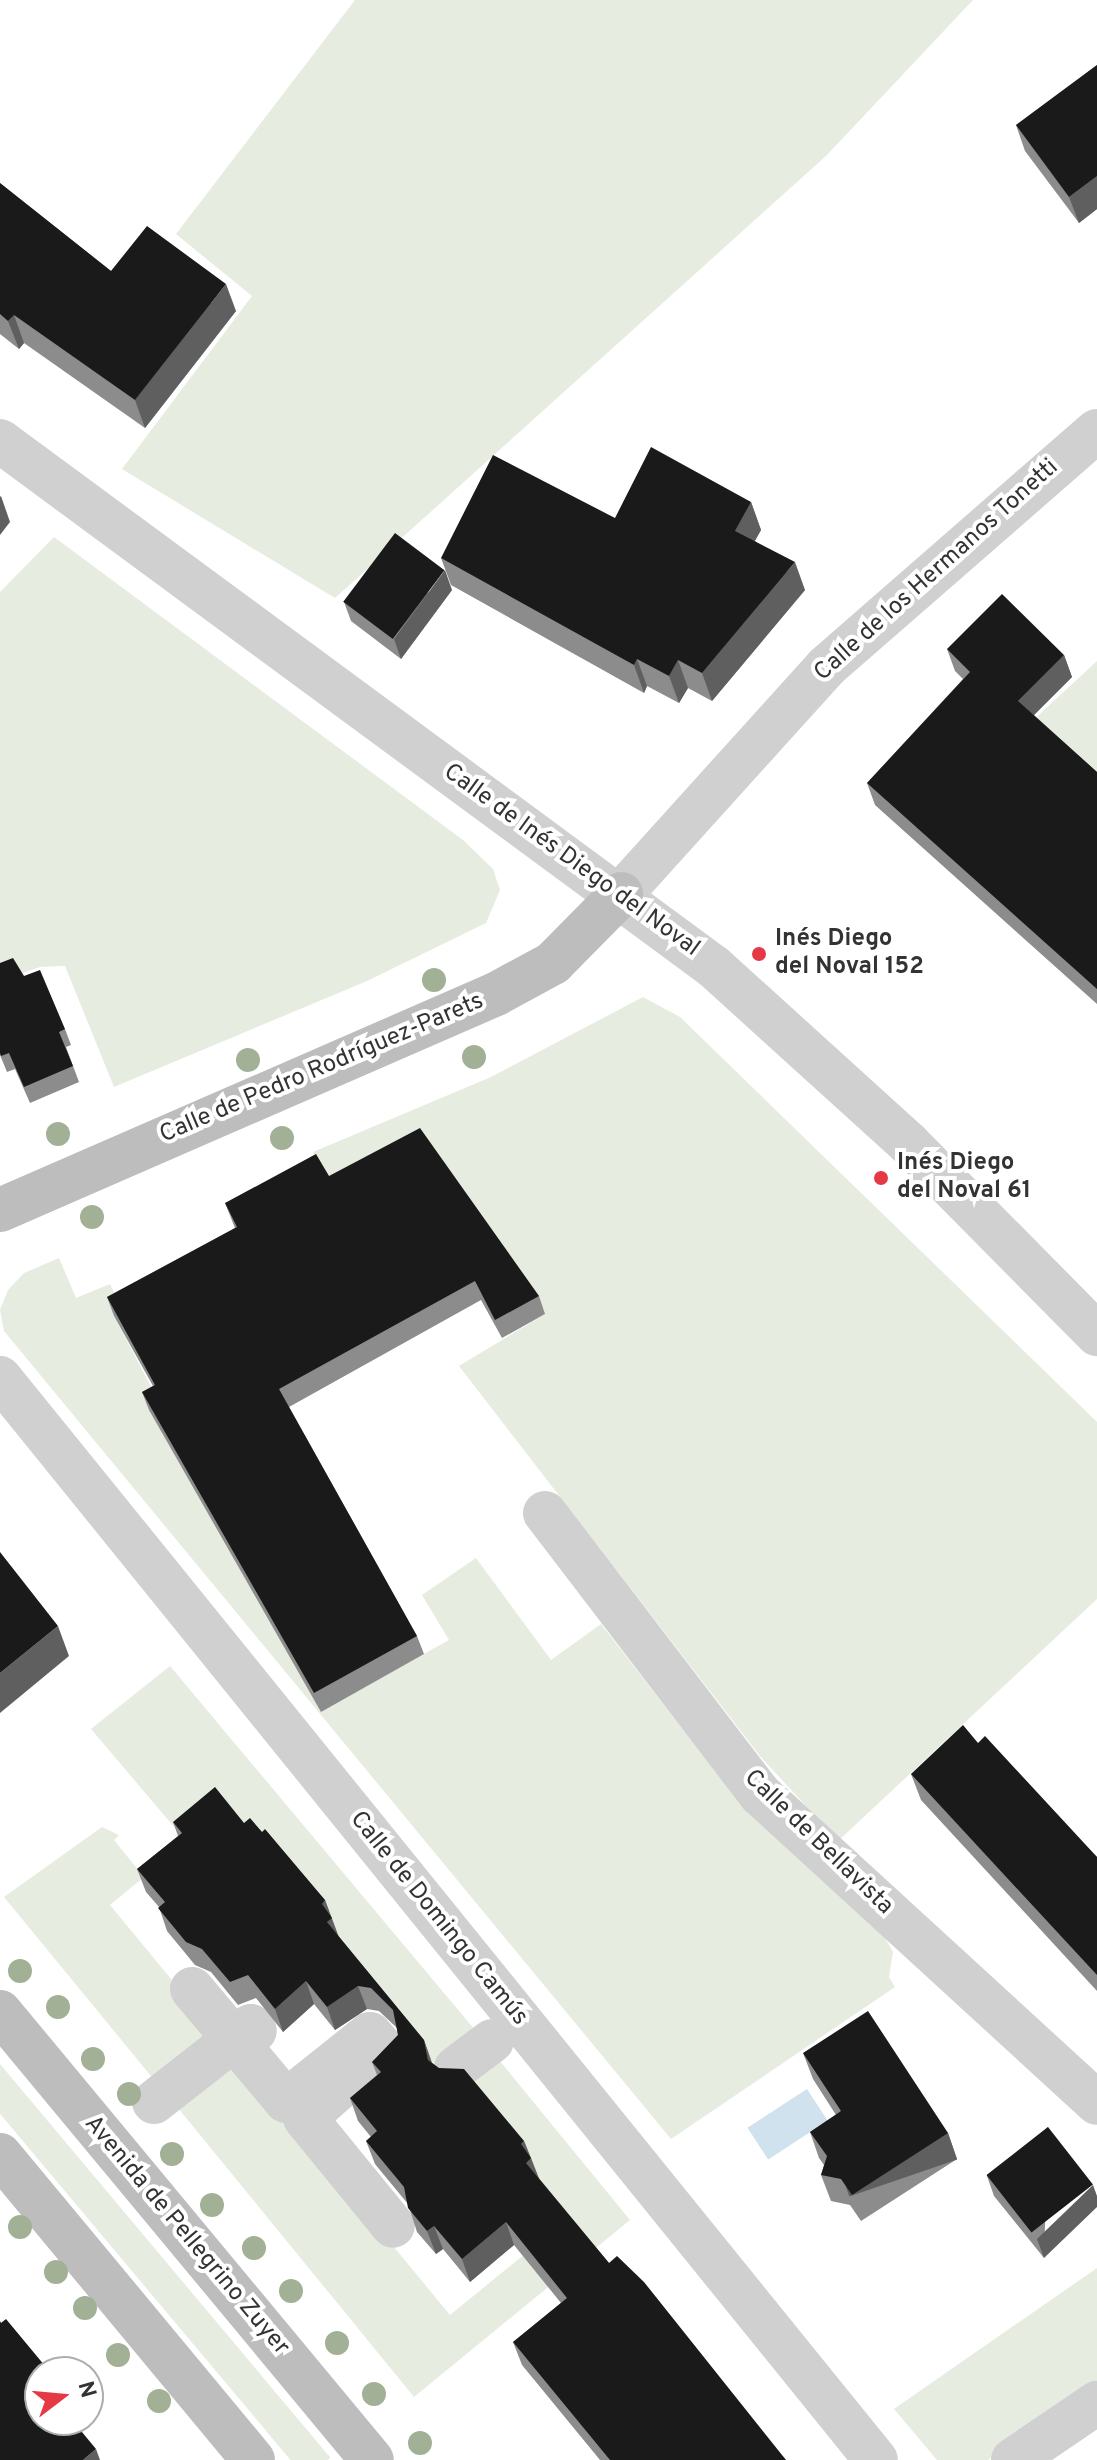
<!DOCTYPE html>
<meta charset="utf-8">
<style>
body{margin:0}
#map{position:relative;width:1097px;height:2460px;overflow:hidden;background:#fff;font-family:Overpass,sans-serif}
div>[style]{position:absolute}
.green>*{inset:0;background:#e6ecdf;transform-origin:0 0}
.water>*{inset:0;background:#cfe2ee;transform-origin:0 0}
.street>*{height:44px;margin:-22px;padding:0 22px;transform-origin:22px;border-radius:22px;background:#d0d0d0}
.secondary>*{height:44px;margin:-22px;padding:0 22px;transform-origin:22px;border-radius:22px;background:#bdbdbd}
.trees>*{width:24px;height:24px;margin:-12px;border-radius:50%;background:#a2b095}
.wall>*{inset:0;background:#8c8c8c}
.shaded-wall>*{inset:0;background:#5f5f5f;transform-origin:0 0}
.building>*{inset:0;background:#1a1a1a;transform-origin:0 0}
.dots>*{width:22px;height:22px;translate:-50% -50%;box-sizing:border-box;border:4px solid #fff;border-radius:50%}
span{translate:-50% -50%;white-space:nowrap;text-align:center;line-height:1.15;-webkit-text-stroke:8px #fff;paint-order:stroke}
.street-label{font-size:24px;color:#333}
.poi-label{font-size:24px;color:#333;font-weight:700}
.left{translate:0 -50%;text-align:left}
.north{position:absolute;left:24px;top:2356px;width:80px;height:80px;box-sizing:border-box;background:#fff;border:2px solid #adadad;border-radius:50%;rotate:74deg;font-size:22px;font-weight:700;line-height:32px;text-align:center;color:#333}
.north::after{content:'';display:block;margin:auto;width:28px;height:36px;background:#e63946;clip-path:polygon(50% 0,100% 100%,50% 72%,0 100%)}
</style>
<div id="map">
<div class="green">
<i style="clip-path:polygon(355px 0,973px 0,826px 156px,335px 598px,122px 469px,252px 296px,176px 234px)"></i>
<i style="clip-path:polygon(54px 537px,463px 840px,493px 869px,500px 890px,486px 923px,367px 981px,114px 1087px,65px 966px,40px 967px,0 981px,0 592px)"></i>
<i style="clip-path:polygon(1097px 661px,1097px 787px,1028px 725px)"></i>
<i style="clip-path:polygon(643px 997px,680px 1017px,1097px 1422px,1097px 1599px,838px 1841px,760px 1756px,459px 1366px,545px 1314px,336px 1195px,313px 1152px,491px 1077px)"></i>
<i style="clip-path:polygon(59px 1258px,76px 1298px,110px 1284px,123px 1311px,114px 1316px,321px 1711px,449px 1640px,422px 1595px,476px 1558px,551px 1660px,601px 1624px,732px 1793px,881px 1931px,893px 1952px,889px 1977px,895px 1987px,671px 2139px,4px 1331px,0 1310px,8px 1290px,24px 1273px)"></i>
<i style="clip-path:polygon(170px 1666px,480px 2036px,437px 2070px,335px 1946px,186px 1841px,91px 1729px)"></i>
<i style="clip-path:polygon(102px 1827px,119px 1835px,114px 1840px,144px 1877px,110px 1905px,218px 2036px,160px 2087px,4px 1897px)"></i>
<i style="clip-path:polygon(234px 2053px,450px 2315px,564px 2222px,461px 2085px,495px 2055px,630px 2220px,414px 2397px,174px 2103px)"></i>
<i style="left:0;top:2064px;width:514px;height:32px;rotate:50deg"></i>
<i style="clip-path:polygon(1097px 2268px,1097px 2386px,988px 2460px,937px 2460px,894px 2409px)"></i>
</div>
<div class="water">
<i style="left:807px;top:2089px;width:38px;height:71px;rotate:57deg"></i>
</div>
<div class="street">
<i style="left:0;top:441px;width:887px;rotate:36.38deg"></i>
<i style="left:714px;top:967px;width:262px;rotate:42.2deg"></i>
<i style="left:908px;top:1143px;width:269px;rotate:45.3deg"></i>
<i style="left:621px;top:894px;width:306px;rotate:-47.9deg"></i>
<i style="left:826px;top:667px;width:359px;rotate:-41.1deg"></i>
<i style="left:0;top:1378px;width:1392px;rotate:51.01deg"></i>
<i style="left:545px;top:1513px;width:354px;rotate:52.6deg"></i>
<i style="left:760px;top:1794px;width:457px;rotate:42.5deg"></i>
<i style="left:192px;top:1989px;width:146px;rotate:50deg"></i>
<i style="left:286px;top:2101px;width:107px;rotate:-38.6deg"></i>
<i style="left:370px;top:2034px;width:20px;rotate:49deg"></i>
<i style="left:383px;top:2049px;width:104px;rotate:138.5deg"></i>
<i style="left:305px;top:2118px;width:139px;rotate:50.8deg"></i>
<i style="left:456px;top:2068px;width:45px;rotate:-36.9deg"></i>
<i style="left:154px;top:2102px;width:123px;rotate:-38.1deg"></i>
<i style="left:251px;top:2026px;width:6px;rotate:51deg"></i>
<i style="left:1013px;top:2460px;width:102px;rotate:-34.2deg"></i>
</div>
<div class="secondary">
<i style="left:0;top:1210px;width:541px;rotate:-23.53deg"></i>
<i style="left:496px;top:994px;width:65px;rotate:-28.5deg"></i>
<i style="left:553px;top:963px;width:97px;rotate:-45.4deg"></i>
<i style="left:0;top:2012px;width:582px;rotate:50.3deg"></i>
<i style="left:0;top:2155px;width:396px;rotate:50.3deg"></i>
</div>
<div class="trees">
<i style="left:434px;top:980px"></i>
<i style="left:474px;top:1057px"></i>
<i style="left:248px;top:1060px"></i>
<i style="left:58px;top:1134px"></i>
<i style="left:282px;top:1138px"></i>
<i style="left:92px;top:1217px"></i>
<i style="left:20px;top:1971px"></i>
<i style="left:58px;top:2007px"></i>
<i style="left:93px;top:2059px"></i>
<i style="left:129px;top:2094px"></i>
<i style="left:172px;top:2154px"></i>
<i style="left:212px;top:2205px"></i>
<i style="left:20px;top:2227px"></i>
<i style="left:254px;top:2248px"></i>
<i style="left:56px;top:2272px"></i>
<i style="left:291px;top:2291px"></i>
<i style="left:85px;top:2308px"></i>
<i style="left:337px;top:2343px"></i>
<i style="left:118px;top:2355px"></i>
<i style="left:374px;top:2394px"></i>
<i style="left:159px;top:2401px"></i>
<i style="left:420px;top:2443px"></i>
</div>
<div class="wall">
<i style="clip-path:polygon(1097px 65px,1097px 209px,1079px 223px,1025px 151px,1016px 125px)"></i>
<i style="clip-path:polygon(0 183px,111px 271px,236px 311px,145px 428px,24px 343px,19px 349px,0 334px)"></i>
<i style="clip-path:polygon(751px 502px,761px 530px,755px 541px,805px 590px,712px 701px,688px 688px,679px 703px,647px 686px,644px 693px,451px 585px,441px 558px,615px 518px)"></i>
<i style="clip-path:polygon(452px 590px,401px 659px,351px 621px,344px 602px)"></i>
<i style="clip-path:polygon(947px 649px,1064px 655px,1072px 677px,1034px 715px,1097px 772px,1097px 1004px,875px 805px,867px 783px,963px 679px,955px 671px)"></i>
<i style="clip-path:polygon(0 963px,24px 976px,65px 1029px,71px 1045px,66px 1047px,79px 1082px,30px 1103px,15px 1069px,7px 1072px,0 1055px)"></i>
<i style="clip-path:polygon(329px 1176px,539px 1296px,545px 1314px,502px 1338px,481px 1300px,289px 1407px,417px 1636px,424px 1654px,321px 1712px,149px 1410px,142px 1392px,153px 1386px,114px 1316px,107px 1297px,235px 1228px,225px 1203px)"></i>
<i style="clip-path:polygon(978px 1743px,1097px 1857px,1097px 1991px,921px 1800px,911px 1774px)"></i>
<i style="clip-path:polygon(173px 1822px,244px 1823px,262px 1832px,325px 1900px,339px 1937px,424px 2040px,432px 2063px,524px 2141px,538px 2177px,609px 2263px,786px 2460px,600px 2460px,522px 2365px,513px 2342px,561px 2303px,514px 2245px,470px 2282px,443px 2249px,436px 2254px,417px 2232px,408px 2204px,375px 2164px,366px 2141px,371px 2137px,358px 2121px,350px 2098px,377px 2075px,372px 2062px,398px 2035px,397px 2028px,379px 2011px,367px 2009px,335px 2030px,314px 2004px,283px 2032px,256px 1998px,238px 2005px,211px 1972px,195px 1965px,167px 1931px,159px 1907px,146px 1892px,137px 1869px,178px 1836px)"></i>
<i style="clip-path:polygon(803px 2053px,948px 2133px,957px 2159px,861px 2221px,850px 2205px,831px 2201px,821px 2175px,824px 2165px,819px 2158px,810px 2132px,836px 2115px,813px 2079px)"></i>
<i style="clip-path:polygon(1048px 2127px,1044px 2258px,994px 2196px,987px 2176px)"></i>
</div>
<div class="shaded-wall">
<i style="clip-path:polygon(1097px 176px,1097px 209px,1079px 223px,1069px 197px)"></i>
<i style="clip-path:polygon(226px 284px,236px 311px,145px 428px,135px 400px)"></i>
<i style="clip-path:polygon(14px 315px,24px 343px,19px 349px,8px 321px)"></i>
<i style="clip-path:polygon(1px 496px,10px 522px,0 535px,0 497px)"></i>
<i style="clip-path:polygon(751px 502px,761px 530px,745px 558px,735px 531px)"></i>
<i style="clip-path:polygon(795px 562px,805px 590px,712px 701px,702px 673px)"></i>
<i style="clip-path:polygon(445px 570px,452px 590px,401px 659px,394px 639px)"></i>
<i style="clip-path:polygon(1064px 655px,1072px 677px,1026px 723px,1018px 701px)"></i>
<i style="clip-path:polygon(637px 659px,647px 686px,644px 693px,634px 665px)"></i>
<i style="clip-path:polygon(678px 660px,688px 688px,679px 703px,669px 676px)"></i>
<i style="clip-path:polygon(58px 1626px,69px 1656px,0 1713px,0 1673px)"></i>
<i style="clip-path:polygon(325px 1900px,340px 1941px,335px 1946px,322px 1904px)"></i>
<i style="clip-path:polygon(306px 1981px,314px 2004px,283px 2032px,275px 2009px)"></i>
<i style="clip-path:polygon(358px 1986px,367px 2009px,335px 2030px,327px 2007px)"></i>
<i style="clip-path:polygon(424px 2040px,432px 2063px,428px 2060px)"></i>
<i style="left:948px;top:2133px;width:28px;height:114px;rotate:71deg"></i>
<i style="clip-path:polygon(524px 2141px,531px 2158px,540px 2181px,526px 2163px,521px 2144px)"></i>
<i style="clip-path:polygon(1093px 2185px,1097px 2196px,1097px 2207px,1044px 2258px,1037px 2239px)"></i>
<i style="clip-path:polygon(506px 2222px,514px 2245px,470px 2282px,462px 2259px)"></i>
<i style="clip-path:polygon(434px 2226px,443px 2249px,436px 2254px,427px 2231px)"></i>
<i style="clip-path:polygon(96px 2449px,100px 2460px,83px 2460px)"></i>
</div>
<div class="building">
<i style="clip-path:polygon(1097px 65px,1097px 176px,1069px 197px,1016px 125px)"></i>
<i style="clip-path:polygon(0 183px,111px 271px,147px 226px,226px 284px,135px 400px,14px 315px,8px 321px,0 314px)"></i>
<i style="clip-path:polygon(651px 447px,751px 502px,735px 531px,795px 562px,702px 673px,678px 660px,669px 676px,637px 659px,634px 665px,441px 558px,493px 455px,615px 518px)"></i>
<i style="left:395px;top:533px;width:62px;height:86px;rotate:37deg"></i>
<i style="clip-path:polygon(1002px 594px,1064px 655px,1018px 701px,1097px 772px,1097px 989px,867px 783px,970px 672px,947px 649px)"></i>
<i style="clip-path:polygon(13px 958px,24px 976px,40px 970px,65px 1029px,59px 1032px,73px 1066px,24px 1087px,9px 1053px,1px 1056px,0 1053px,0 963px)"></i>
<i style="clip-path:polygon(420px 1128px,539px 1296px,495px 1320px,475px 1281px,279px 1389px,417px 1636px,314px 1693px,142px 1392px,155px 1385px,107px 1297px,237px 1227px,225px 1203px,316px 1154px,329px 1176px)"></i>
<i style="clip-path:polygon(0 1552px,58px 1626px,0 1673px)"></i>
<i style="clip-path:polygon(963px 1725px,978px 1743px,985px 1736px,1097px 1857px,1097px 1975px,911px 1774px)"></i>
<i style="clip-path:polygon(215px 1787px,244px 1823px,250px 1818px,262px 1832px,265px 1829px,325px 1900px,322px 1904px,332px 1918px,327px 1922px,424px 2040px,428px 2060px,439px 2068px,464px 2069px,524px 2141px,521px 2144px,531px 2158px,526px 2163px,609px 2263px,617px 2256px,644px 2282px,786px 2460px,610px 2460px,513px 2342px,567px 2298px,506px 2222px,462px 2259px,434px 2226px,427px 2231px,408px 2208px,404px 2187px,366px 2141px,377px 2131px,350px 2098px,381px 2072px,372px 2062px,398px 2035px,393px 2010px,371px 1988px,358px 1986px,327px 2007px,306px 1981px,275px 2009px,248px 1975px,230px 1982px,202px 1949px,186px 1942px,158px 1908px,165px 1902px,137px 1869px,182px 1833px,173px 1822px)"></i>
<i style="clip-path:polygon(868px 2011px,948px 2133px,852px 2195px,841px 2179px,821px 2175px,827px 2156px,810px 2132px,841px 2111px,803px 2053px)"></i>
<i style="left:1048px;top:2127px;width:73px;height:78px;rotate:52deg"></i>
<i style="clip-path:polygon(6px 2319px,50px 2372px,40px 2372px,40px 2420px,72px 2420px,96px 2449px,83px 2460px,0 2460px,0 2321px,1px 2323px)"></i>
</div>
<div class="dots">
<i style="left:759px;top:954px;background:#e63946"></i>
<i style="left:881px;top:1178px;background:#e63946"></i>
</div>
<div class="street-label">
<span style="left:937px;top:571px;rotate:-42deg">Calle de los Hermanos Tonetti</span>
<span style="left:571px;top:861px;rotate:36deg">Calle de Inés Diego del Noval</span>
<span style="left:322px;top:1069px;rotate:-23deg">Calle de Pedro Rodríguez-Parets</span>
<span style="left:818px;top:1843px;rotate:44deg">Calle de Bellavista</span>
<span style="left:438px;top:1919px;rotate:51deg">Calle de Domingo Camús</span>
<span style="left:186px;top:2236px;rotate:50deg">Avenida de Pellegrino Zuyer</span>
</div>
<div class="poi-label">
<span class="left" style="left:775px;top:954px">Inés Diego<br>del Noval 152</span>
<span class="left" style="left:897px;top:1178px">Inés Diego<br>del Noval 61</span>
</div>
<div class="north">N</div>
</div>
